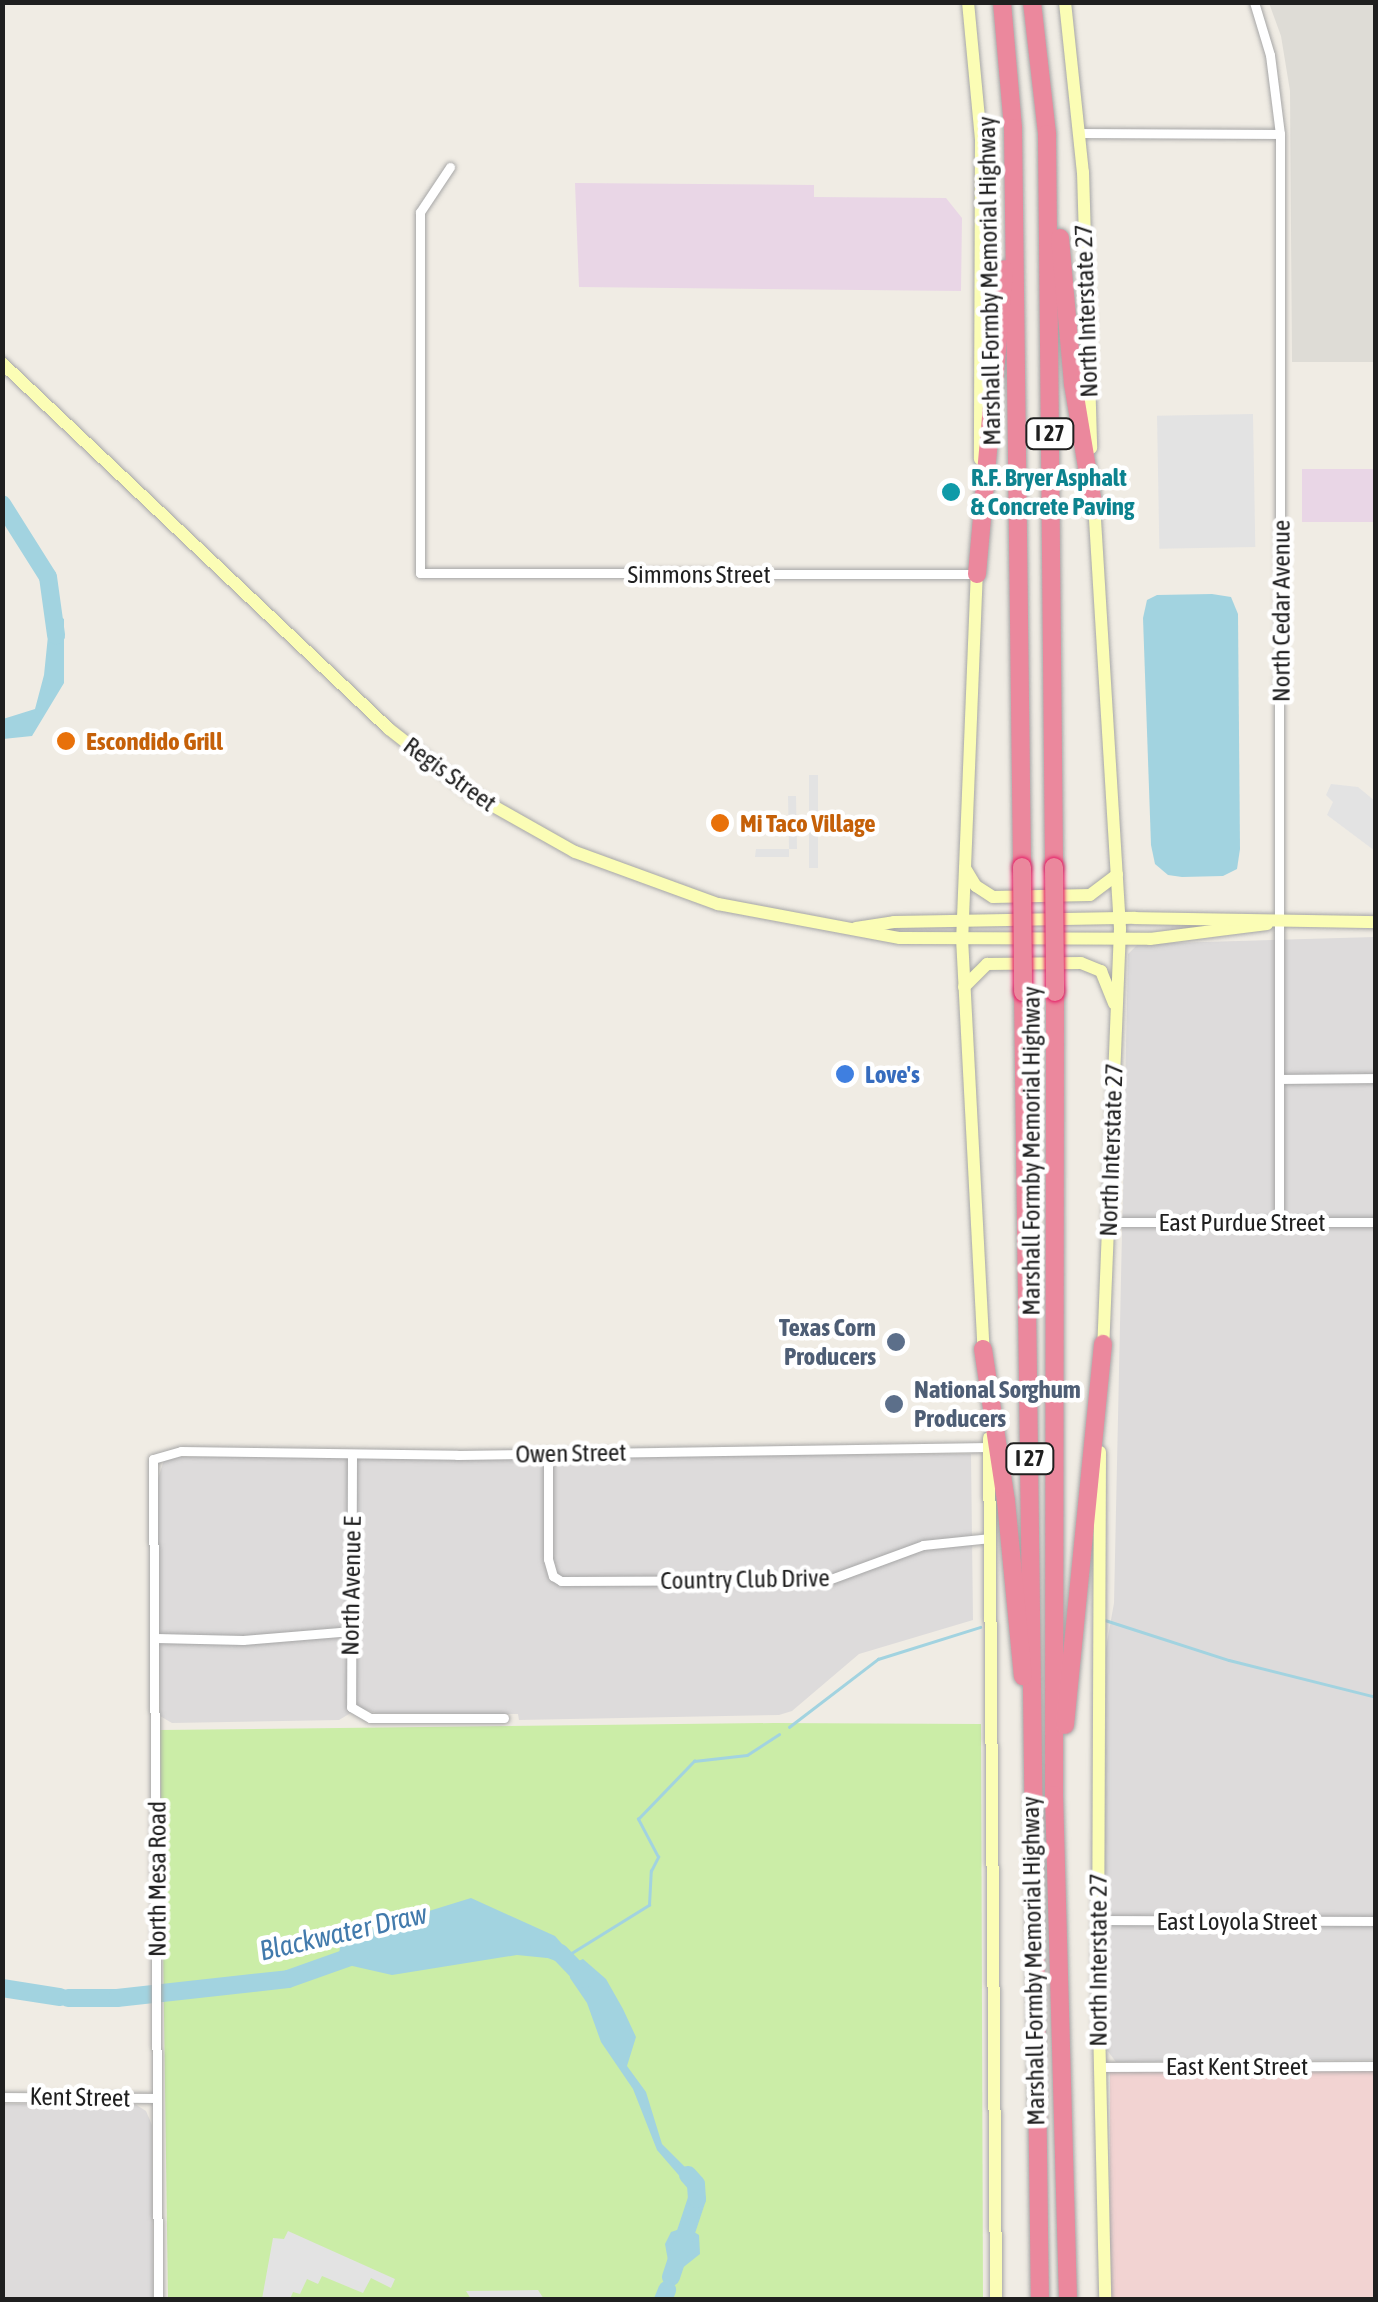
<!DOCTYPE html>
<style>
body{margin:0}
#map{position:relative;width:1378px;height:2302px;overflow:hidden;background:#f0ece4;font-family:"Asap Condensed",sans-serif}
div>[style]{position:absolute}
.residential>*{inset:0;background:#dddbdb}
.commercial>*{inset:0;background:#f2d3d2;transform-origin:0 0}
.industrial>*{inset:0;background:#e9d6e6;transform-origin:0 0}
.airport>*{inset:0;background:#dedcd6}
.grass>*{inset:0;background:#cbeda7}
.parking>*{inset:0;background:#e3e3e3;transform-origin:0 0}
.water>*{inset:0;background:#a2d3e0}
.stream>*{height:2.5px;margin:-1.25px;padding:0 1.25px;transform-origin:1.25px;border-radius:1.25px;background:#a2d3e0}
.river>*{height:18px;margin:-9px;padding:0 9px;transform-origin:9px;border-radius:9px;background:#a2d3e0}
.roads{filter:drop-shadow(0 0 2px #a6a6a6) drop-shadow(0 0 2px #a6a6a6)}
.minor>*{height:9px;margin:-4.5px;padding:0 4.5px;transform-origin:4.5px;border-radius:4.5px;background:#fff}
.secondary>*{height:12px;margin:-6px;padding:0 6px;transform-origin:6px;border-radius:6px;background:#fbfdb5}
.motorway>*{height:18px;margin:-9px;padding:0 9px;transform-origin:9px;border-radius:9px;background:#eb889d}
.bridges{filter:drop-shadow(0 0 2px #e41b65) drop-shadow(0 0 2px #e41b65)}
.motorway-bridge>*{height:18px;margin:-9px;padding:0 9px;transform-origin:9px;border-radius:9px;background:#eb889d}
.dots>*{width:28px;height:28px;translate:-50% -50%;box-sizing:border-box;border:5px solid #fff;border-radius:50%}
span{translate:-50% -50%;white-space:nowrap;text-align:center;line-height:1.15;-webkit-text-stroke:9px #fff;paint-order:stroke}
.shield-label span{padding:2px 8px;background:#fff;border:2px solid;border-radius:8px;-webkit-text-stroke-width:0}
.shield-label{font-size:22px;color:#1f1f1f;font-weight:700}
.street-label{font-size:25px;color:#1f1f1f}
.culture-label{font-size:25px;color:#0d838f;font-weight:700}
.left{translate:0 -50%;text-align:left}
.food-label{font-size:25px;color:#c56008;font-weight:700}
.shop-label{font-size:25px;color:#366cbe;font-weight:700}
.service-label{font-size:25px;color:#4e5e75;font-weight:700}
.right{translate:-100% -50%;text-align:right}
.water-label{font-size:28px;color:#427aac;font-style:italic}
.frame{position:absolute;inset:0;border:5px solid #1f1f1f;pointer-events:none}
</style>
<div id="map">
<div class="residential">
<i style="clip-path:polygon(1375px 937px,1375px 2060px,1116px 2062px,1104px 2046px,1106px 1648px,1114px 1603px,1128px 954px,1138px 944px)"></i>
<i style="clip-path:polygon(971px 1454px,973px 1620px,859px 1654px,792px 1711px,779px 1715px,519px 1720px,518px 1714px,376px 1713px,359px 1708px,339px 1720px,172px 1723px,160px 1716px,156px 1485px,165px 1457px)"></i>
<i style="clip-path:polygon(3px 2104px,135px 2104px,146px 2111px,152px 2125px,153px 2299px,3px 2299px)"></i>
</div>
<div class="commercial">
<i style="left:1375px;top:2071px;width:228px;height:265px;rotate:90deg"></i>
</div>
<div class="industrial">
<i style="clip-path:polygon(575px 183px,814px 185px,814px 197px,946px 198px,962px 218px,961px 291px,579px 287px)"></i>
<i style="left:1375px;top:469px;width:53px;height:73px;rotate:90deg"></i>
</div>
<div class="airport">
<i style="clip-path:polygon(1269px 3px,1375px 3px,1375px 362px,1292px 362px,1290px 91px,1281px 36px)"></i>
</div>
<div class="grass">
<i style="clip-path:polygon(773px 1723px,981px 1724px,983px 2299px,168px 2299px,160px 1730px)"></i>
</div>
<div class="parking">
<i style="left:1253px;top:414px;width:133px;height:96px;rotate:89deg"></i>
<i style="left:809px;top:775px;width:9px;height:93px"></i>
<i style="clip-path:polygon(1331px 784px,1358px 787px,1375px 801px,1375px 851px,1327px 815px,1333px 802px,1326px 795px)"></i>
<i style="clip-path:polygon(788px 796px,796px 796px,797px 849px,789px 849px,789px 857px,755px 857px,756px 849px,789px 849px)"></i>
<i style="clip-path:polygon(288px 2231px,395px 2279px,391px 2288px,371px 2278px,363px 2293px,322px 2276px,318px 2284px,307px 2279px,300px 2294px,293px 2292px,290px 2299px,262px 2299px,273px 2238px,284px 2239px)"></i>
<i style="clip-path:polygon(538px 2290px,544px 2299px,471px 2299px,466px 2291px)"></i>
</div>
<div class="water">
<i style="clip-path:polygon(1212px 594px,1231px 597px,1238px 614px,1240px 849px,1237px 869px,1223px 876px,1182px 877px,1168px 875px,1155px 864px,1151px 845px,1143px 618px,1147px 600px,1157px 595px)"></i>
<i style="clip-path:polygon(55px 613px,64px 619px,64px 683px,32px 736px,3px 739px,3px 719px,35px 709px,44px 675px,50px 616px)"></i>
<i style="clip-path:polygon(471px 1898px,555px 1936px,562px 1944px,560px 1953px,547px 1958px,517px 1955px,392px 1975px,348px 1965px,339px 1954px,340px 1947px,361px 1932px)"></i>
<i style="clip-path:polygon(583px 1959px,606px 1979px,623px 2009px,636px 2037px,627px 2066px,646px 2092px,662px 2144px,697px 2179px,700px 2193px,689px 2187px,657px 2150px,633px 2089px,601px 2042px,587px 2003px,570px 1978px,569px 1965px)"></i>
<i style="clip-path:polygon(686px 2227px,699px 2235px,700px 2254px,671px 2277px,665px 2244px,671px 2232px)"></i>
</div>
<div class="stream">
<i style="left:1105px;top:1620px;width:130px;rotate:17.9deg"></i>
<i style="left:1229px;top:1660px;width:152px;rotate:14.1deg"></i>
<i style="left:789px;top:1727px;width:112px;rotate:-37.4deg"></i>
<i style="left:878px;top:1659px;width:107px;rotate:-17.4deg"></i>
<i style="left:565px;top:1957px;width:99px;rotate:-31.8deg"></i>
<i style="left:649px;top:1905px;width:34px;rotate:-87deg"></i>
<i style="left:651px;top:1871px;width:16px;rotate:-63deg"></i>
<i style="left:658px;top:1857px;width:43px;rotate:-117.8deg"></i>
<i style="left:638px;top:1819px;width:81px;rotate:-46deg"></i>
<i style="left:694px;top:1761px;width:53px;rotate:-6.5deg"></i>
<i style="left:747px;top:1755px;width:38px;rotate:-33deg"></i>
</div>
<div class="river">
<i style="left:2px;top:504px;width:86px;rotate:57.8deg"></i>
<i style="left:48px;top:577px;width:59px;rotate:82.1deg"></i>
<i style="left:539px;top:1945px;width:22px;rotate:21deg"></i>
<i style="left:560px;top:1953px;width:36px;rotate:46deg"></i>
<i style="left:2px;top:1988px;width:59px;rotate:8.8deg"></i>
<i style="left:68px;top:1998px;width:49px"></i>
<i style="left:117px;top:1998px;width:172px;rotate:-6.3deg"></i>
<i style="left:288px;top:1979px;width:77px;rotate:-19.6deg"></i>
<i style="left:671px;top:2277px;width:82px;rotate:-71.6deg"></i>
<i style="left:697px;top:2199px;width:15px;rotate:-94deg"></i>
<i style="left:696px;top:2184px;width:12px;rotate:-132deg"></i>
<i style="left:663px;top:2300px;width:11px;rotate:-68deg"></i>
</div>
<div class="roads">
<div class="minor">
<i style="left:1254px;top:2px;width:55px;rotate:73.2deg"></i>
<i style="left:1270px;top:55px;width:80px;rotate:82.8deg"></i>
<i style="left:1280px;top:134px;width:1089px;rotate:90.05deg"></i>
<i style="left:1081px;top:133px;width:199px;rotate:0.3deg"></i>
<i style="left:450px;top:167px;width:54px;rotate:123.7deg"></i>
<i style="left:420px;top:212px;width:361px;rotate:90deg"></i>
<i style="left:420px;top:573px;width:557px;rotate:0.1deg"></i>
<i style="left:1281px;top:1079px;width:95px;rotate:-0.6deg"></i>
<i style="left:1109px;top:1222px;width:267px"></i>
<i style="left:548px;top:1453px;width:106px;rotate:90deg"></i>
<i style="left:548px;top:1559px;width:18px;rotate:74deg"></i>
<i style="left:553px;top:1576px;width:9px;rotate:32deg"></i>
<i style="left:561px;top:1581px;width:267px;rotate:-0.2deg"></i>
<i style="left:828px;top:1580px;width:101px;rotate:-20.2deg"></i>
<i style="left:923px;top:1545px;width:68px;rotate:-5.9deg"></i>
<i style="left:352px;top:1455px;width:252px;rotate:90.2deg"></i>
<i style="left:351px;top:1707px;width:22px;rotate:30deg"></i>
<i style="left:370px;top:1718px;width:134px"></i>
<i style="left:156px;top:1638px;width:87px;rotate:1.3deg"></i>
<i style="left:243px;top:1640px;width:109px;rotate:-4.7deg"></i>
<i style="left:1098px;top:1920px;width:278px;rotate:0.2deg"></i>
<i style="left:1099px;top:2067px;width:277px;rotate:-0.2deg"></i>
<i style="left:2px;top:2097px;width:155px;rotate:0.4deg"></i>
<i style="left:158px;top:2300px;width:841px;rotate:-90.34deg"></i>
<i style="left:153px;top:1459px;width:29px;rotate:-16deg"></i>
<i style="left:181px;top:1451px;width:276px;rotate:0.8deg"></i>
<i style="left:457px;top:1455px;width:533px;rotate:-0.86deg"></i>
</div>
<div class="secondary">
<i style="left:968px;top:2px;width:139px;rotate:84.6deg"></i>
<i style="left:981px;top:140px;width:319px;rotate:90.2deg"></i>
<i style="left:1065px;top:2px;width:171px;rotate:84deg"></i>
<i style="left:1083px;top:172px;width:276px;rotate:88.3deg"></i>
<i style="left:2px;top:363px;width:533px;rotate:43.4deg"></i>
<i style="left:389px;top:729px;width:105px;rotate:38.1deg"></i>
<i style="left:472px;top:794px;width:118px;rotate:29.4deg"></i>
<i style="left:575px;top:852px;width:152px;rotate:20deg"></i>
<i style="left:718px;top:904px;width:185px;rotate:10.6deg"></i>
<i style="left:900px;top:938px;width:250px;rotate:0.2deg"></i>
<i style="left:1150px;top:939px;width:118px;rotate:-7.3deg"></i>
<i style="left:1094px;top:503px;width:427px;rotate:86.5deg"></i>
<i style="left:1120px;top:929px;width:423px;rotate:92.3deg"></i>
<i style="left:977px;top:569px;width:369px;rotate:92.3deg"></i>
<i style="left:962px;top:938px;width:416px;rotate:87deg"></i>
<i style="left:965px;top:868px;width:21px;rotate:59deg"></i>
<i style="left:976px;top:886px;width:20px;rotate:33deg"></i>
<i style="left:993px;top:897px;width:97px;rotate:-1.2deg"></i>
<i style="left:1090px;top:895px;width:34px;rotate:-37deg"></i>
<i style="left:856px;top:928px;width:38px;rotate:-9deg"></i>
<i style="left:894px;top:922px;width:241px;rotate:-1deg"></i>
<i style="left:1135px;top:918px;width:241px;rotate:1deg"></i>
<i style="left:964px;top:987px;width:33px;rotate:-45deg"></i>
<i style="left:987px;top:964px;width:94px;rotate:-0.6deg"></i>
<i style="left:1081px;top:963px;width:22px;rotate:22deg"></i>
<i style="left:1101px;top:971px;width:35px;rotate:68deg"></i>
<i style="left:989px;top:1438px;width:862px;rotate:89.53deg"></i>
<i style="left:1100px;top:1452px;width:528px;rotate:90.22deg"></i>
<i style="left:1098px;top:1980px;width:320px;rotate:88.7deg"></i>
</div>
<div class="motorway">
<i style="left:1002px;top:2px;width:126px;rotate:85deg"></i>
<i style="left:1013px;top:128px;width:739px;rotate:89.3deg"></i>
<i style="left:1032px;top:2px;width:133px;rotate:83.5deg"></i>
<i style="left:1047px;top:134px;width:733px;rotate:89.45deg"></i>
<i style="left:1060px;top:238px;width:147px;rotate:84.9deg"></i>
<i style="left:1073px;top:384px;width:128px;rotate:80.5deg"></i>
<i style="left:977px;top:574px;width:306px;rotate:-84.9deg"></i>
<i style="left:1023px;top:992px;width:1308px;rotate:89.26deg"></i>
<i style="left:1055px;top:992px;width:803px;rotate:90.07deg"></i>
<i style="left:1054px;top:1795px;width:505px;rotate:88.41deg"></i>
<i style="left:983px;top:1349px;width:154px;rotate:81.4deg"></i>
<i style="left:1006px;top:1501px;width:176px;rotate:84.5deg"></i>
<i style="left:1065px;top:1725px;width:383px;rotate:-84.3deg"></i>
</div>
</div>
<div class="bridges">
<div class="motorway-bridge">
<i style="left:1022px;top:867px;width:125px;rotate:89.5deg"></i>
<i style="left:1054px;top:867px;width:125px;rotate:89.5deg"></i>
</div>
</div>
<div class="dots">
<i style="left:951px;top:492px;background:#0f9aa8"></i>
<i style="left:66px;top:741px;background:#e8710a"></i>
<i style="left:720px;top:823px;background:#e8710a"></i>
<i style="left:845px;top:1074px;background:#3f7fe0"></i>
<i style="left:896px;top:1342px;background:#5c6f8a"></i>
<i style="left:894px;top:1404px;background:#5c6f8a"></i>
</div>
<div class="shield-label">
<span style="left:1050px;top:434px">I 27</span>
<span style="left:1030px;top:1459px">I 27</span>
</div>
<div class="street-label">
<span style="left:989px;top:281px;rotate:-91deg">Marshall Formby Memorial Highway</span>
<span style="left:1086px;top:311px;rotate:-92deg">North Interstate 27</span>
<span style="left:699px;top:574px">Simmons Street</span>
<span style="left:1281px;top:611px;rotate:-90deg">North Cedar Avenue</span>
<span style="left:450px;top:774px;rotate:36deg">Regis Street</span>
<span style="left:1111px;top:1150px;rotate:-88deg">North Interstate 27</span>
<span style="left:1031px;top:1151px;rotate:-90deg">Marshall Formby Memorial Highway</span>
<span style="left:1242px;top:1222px">East Purdue Street</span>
<span style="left:571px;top:1453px;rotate:-1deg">Owen Street</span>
<span style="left:745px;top:1579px;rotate:-1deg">Country Club Drive</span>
<span style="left:351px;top:1586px;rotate:-89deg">North Avenue E</span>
<span style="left:157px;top:1879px;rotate:-90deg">North Mesa Road</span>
<span style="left:1237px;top:1921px">East Loyola Street</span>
<span style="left:1098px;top:1960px;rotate:-90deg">North Interstate 27</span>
<span style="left:1033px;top:1961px;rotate:-91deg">Marshall Formby Memorial Highway</span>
<span style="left:1237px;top:2066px">East Kent Street</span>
<span style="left:80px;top:2097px;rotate:1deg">Kent Street</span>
</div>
<div class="culture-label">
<span class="left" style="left:971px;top:492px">R.F. Bryer Asphalt<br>&amp; Concrete Paving</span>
</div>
<div class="food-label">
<span class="left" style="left:86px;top:741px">Escondido Grill</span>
<span class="left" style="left:740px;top:823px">Mi Taco Village</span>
</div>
<div class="shop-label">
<span class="left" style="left:865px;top:1074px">Love's</span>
</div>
<div class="service-label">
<span class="right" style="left:876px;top:1342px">Texas Corn<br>Producers</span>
<span class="left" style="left:914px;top:1404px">National Sorghum<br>Producers</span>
</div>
<div class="water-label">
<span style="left:343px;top:1932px;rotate:-13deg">Blackwater Draw</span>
</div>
<div class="frame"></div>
</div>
